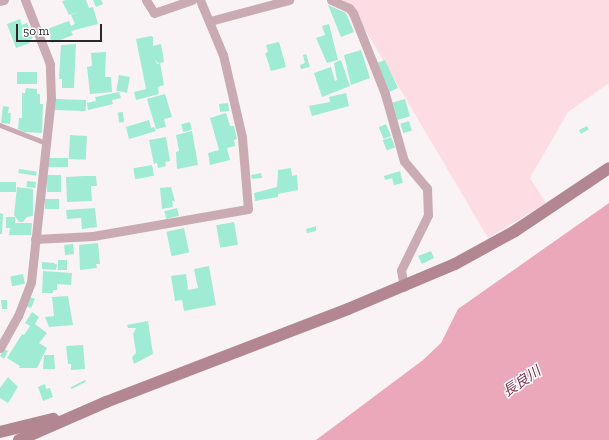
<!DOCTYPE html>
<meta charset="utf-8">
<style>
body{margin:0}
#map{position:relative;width:609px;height:440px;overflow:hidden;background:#faf3f5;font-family:"Zilla Slab","Noto Sans JP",serif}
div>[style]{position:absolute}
.green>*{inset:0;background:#fddce4}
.water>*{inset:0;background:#eba8ba}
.building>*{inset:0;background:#a0ebd3;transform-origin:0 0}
.lane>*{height:4.5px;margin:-2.25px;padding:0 2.25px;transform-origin:2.25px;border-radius:2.25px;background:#caabb3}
.street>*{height:9px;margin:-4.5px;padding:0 4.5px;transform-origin:4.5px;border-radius:4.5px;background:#caabb3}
.secondary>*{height:12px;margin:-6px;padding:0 6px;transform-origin:6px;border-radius:6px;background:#b38792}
span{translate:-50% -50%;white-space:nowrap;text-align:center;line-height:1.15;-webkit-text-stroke:3px #fff;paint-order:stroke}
.water-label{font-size:14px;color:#83344e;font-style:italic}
.scale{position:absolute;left:16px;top:24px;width:86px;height:18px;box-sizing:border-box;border:2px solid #2a2728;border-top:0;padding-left:5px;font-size:12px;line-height:14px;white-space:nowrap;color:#2a2728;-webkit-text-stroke:3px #fff;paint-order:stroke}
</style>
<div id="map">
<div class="green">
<i style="clip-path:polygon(343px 0,609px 0,609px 83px,568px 112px,530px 178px,546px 203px,488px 238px,367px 33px)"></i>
</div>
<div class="water">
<i style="clip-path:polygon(609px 203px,609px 440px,316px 440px,423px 360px,441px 343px,458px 309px)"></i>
</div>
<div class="building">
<i style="clip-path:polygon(66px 0,86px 0,89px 8px,93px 7px,98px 24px,71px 31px,73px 35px,52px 43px,47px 29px,69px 21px,71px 26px,75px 24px,71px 15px,81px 11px,69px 15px,62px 1px)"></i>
<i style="clip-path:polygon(93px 0,101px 0,103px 4px,96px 7px)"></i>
<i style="clip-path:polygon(328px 5px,346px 13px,354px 32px,341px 37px)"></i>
<i style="clip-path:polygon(20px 19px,22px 25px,27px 23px,33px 38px,28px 40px,30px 43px,16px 48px,7px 24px)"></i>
<i style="clip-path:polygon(329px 24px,338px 60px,327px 63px,316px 38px,325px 35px,322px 26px)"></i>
<i style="clip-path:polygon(151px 36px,153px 37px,153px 46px,161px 44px,164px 62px,158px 63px,155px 59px,157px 64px,160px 63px,164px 85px,158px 87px,159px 94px,136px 100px,134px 92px,146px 89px,136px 39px)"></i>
<i style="clip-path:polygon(279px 42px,286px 67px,271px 71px,265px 53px,268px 52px,266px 45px)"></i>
<i style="clip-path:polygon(76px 44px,74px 88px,62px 88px,62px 79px,59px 79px,61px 45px)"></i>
<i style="clip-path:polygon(361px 50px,370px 78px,351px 85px,344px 55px)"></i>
<i style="clip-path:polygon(106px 52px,105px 77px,111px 77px,112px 92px,90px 94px,87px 67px,92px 66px,91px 53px)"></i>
<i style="clip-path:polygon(306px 54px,310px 67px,301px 69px,300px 65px,305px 63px,303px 55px)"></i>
<i style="clip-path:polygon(341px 60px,350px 86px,322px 97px,314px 73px,331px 67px,335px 81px,337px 80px,334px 63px)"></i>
<i style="clip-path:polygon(385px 60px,398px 88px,389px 92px,377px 63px)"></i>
<i style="left:17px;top:72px;width:20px;height:12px"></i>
<i style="left:119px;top:75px;width:11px;height:16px;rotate:10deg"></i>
<i style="clip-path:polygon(26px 88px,37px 89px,37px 94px,40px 94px,40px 104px,43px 104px,42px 133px,24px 132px,18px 129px,19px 118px,22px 118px,22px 93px,25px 93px)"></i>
<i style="clip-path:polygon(119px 92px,121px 98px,112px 100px,113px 104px,88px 110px,87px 103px,96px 101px,95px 97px)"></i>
<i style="clip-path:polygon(346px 93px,349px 106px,312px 116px,309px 106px,330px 102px,329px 97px)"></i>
<i style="clip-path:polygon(165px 94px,172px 117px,164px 119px,166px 127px,156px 129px,147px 99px)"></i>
<i style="left:55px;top:99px;width:31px;height:11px;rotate:2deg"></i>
<i style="left:405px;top:99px;width:18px;height:13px;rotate:74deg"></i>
<i style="left:228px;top:103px;width:8px;height:9px;rotate:83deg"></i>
<i style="clip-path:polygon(3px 106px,9px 107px,8px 113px,11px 113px,10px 124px,1px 123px)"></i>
<i style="left:123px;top:112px;width:10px;height:5px;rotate:84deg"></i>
<i style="clip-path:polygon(226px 113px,230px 126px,234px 126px,237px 139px,234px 140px,235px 146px,227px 148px,230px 160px,210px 165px,208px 153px,219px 150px,210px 118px)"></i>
<i style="clip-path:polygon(149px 120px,151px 128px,154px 127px,156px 131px,129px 139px,126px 127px)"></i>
<i style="left:409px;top:121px;width:10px;height:9px;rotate:73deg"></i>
<i style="left:190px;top:122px;width:8px;height:9px;rotate:76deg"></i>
<i style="left:386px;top:124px;width:13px;height:8px;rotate:67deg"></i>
<i style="left:587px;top:126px;width:4px;height:9px;rotate:63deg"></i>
<i style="clip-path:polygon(192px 131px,198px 165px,177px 169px,176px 152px,179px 151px,176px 135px)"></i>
<i style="left:70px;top:135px;width:17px;height:24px;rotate:3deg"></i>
<i style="clip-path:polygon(166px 137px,170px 161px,165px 162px,166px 166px,158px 168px,157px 163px,154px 164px,149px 140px)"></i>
<i style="left:391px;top:137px;width:11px;height:9px;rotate:68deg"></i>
<i style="left:48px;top:158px;width:20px;height:9px"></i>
<i style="left:152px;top:165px;width:11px;height:19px;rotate:80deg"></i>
<i style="clip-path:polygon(291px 168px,292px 176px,297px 175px,298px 190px,278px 194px,278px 197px,255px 201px,254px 193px,277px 187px,278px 170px)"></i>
<i style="left:19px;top:169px;width:18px;height:4px;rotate:9deg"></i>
<i style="clip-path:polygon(400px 171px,403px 183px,394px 185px,392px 178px,385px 180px,384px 176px)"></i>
<i style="clip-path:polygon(261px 173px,262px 178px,252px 179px,251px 175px)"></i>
<i style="left:47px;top:175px;width:14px;height:17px"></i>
<i style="clip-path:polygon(84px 176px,96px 176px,97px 186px,91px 186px,92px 201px,67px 202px,66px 177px)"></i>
<i style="left:27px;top:181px;width:9px;height:6px;rotate:6deg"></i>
<i style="left:0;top:182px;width:16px;height:10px"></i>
<i style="clip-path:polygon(17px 187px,33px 189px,33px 216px,27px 217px,23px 222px,19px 222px,14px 215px)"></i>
<i style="clip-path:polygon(171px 187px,175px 201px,172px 201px,173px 207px,162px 209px,160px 188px)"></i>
<i style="left:45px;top:199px;width:14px;height:10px"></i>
<i style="clip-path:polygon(95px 208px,97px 227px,82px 229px,81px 218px,67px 219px,66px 210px)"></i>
<i style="left:177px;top:208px;width:8px;height:13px;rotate:76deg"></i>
<i style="clip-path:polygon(0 213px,3px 214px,2px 234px,0 234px)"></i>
<i style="clip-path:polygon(6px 217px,15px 217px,15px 223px,32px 223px,31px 235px,9px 235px,10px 228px,6px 228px)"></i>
<i style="left:234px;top:222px;width:23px;height:18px;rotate:80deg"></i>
<i style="clip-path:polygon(316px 226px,316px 231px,307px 233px,306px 229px)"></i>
<i style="left:184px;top:228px;width:25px;height:18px;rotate:78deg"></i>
<i style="clip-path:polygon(98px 243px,100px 264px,96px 264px,97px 268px,80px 270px,79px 245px)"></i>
<i style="left:73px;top:244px;width:10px;height:9px;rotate:84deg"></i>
<i style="clip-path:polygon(431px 251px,434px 258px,422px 264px,418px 256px)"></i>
<i style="left:58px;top:260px;width:9px;height:10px"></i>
<i style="clip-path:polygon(42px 262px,54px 263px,57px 265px,56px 270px,42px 269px)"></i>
<i style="clip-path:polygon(209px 266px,216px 305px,184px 311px,182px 300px,175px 301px,171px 276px,186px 274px,188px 290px,198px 288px,194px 269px)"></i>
<i style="clip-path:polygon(43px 271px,72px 273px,71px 285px,57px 284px,57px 290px,53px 290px,53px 293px,42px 293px)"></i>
<i style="left:23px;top:274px;width:10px;height:13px;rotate:79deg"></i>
<i style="clip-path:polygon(68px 296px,73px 325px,49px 327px,45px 317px,54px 316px,52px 297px)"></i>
<i style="clip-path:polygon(30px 297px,35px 299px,31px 308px,25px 306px)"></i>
<i style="clip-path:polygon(1px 300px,7px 300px,7px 309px,2px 309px)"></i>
<i style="clip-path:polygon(32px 312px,39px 317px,35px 324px,47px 333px,39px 343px,47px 348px,37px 368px,19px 368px,20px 366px,7px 358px,22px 334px,24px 335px,30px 326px,25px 323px)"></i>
<i style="clip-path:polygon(148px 321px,153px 354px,134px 364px,132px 357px,136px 353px,133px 334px,136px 328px,128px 328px,127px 325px)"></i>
<i style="clip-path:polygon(83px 345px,85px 369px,71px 370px,71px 364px,68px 364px,66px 346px)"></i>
<i style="clip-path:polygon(4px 349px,8px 351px,4px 359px,0 356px)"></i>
<i style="clip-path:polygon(44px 355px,54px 355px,55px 369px,43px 369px)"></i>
<i style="clip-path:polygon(8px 377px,18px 387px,8px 403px,0 398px,0 388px)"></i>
<i style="left:85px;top:380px;width:2px;height:16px;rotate:63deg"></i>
<i style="clip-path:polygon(45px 384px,46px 389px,50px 388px,53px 397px,43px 401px,38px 387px)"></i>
</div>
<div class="lane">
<i style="left:0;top:125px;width:49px;rotate:21.4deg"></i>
</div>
<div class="street">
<i style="left:146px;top:0;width:15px;rotate:58deg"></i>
<i style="left:154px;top:13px;width:40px;rotate:-18.9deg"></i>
<i style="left:331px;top:0;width:20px;rotate:24deg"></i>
<i style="left:349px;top:8px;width:6px;rotate:51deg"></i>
<i style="left:353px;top:13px;width:87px;rotate:68.4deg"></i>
<i style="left:385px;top:94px;width:70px;rotate:74.2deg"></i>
<i style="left:404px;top:161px;width:35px;rotate:50deg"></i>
<i style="left:427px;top:188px;width:27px;rotate:88deg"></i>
<i style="left:428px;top:215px;width:61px;rotate:116.1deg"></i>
<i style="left:401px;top:270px;width:17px;rotate:80deg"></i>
<i style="left:0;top:1px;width:4px;rotate:-14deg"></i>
<i style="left:210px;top:21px;width:82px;rotate:-14.9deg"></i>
<i style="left:35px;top:239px;width:58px;rotate:-3deg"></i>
<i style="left:93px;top:236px;width:157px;rotate:-9.9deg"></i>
<i style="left:248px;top:209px;width:72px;rotate:-94.8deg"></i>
<i style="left:242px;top:137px;width:84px;rotate:-103deg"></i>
<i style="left:223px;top:55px;width:60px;rotate:-112.7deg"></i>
<i style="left:0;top:348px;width:37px;rotate:-61deg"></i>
<i style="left:18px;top:316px;width:36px;rotate:-69deg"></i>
<i style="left:31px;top:282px;width:184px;rotate:-83.8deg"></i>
<i style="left:51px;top:99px;width:35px;rotate:-92deg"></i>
<i style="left:50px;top:64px;width:69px;rotate:-111.3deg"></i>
</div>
<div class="secondary">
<i style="left:0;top:432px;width:55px;rotate:-13.8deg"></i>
<i style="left:19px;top:440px;width:95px;rotate:-23.6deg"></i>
<i style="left:106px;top:402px;width:259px;rotate:-21deg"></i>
<i style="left:348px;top:309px;width:116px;rotate:-22.8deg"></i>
<i style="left:455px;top:264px;width:68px;rotate:-28.8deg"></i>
<i style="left:515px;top:231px;width:113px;rotate:-33.8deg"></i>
</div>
<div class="water-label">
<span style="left:522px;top:382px;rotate:-34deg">長良川</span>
</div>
<div class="scale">50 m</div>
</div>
